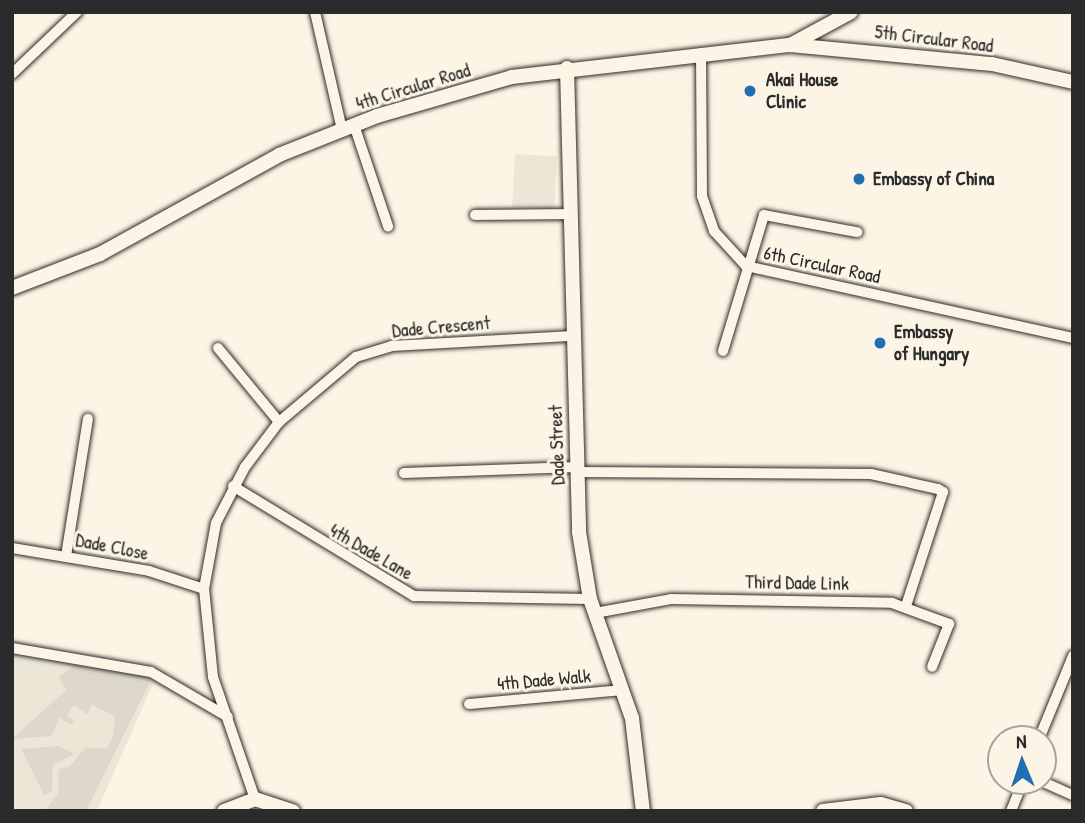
<!DOCTYPE html>
<style>
body{margin:0}
#map{position:relative;width:1085px;height:823px;overflow:hidden;background:#fcf5e5;font-family:"Patrick Hand",sans-serif}
div>[style]{position:absolute}
.built>*{inset:0;background:#ece6d7;transform-origin:0 0}
.green>*{inset:0;background:#ded8ca}
.roads{filter:drop-shadow(0 0 2px #2b2b2b) drop-shadow(0 0 2px #2b2b2b)}
.street>*{height:10px;margin:-5px;padding:0 5px;transform-origin:5px;border-radius:5px;background:#fcf5e5}
.secondary>*{height:14px;margin:-7px;padding:0 7px;transform-origin:7px;border-radius:7px;background:#fcf5e5}
.dots>*{width:19px;height:19px;translate:-50% -50%;box-sizing:border-box;border:4px solid #fcf5e5;border-radius:50%}
span{translate:-50% -50%;white-space:nowrap;text-align:center;line-height:1.15;-webkit-text-stroke:6px #fcf5e5;paint-order:stroke}
.street-label{font-size:19px;color:#2b2b2b}
.poi-label{font-size:19px;color:#2b2b2b;font-weight:700}
.left{translate:0 -50%;text-align:left}
.frame{position:absolute;inset:0;border:14px solid #2b2b2b;pointer-events:none}
.north{position:absolute;left:987px;top:725px;width:70px;height:70px;box-sizing:border-box;background:#fcf5e5;border:2px solid #a8a49b;border-radius:50%;rotate:358deg;font-size:19px;font-weight:700;line-height:28px;text-align:center;color:#2b2b2b}
.north::after{content:'';display:block;margin:auto;width:24px;height:32px;background:#1f6fb2;clip-path:polygon(50% 0,100% 100%,50% 72%,0 100%)}
</style>
<div id="map">
<div class="built">
<i style="left:515px;top:154px;width:42px;height:53px;rotate:3deg"></i>
<i style="clip-path:polygon(12px 651px,155px 679px,97px 811px,12px 811px)"></i>
</div>
<div class="green">
<i style="clip-path:polygon(78px 663px,145px 675px,150px 682px,86px 811px,44px 811px,58px 794px,59px 769px,69px 767px,85px 748px,107px 748px,113px 736px,115px 716px,92px 705px,87px 714px,74px 705px,67px 715px,74px 720px,71px 725px,60px 718px,51px 736px,12px 739px,66px 690px,59px 677px)"></i>
<i style="clip-path:polygon(59px 746px,74px 754px,53px 765px,52px 791px,44px 795px,21px 749px)"></i>
</div>
<div class="roads">
<div class="street">
<i style="left:315px;top:12px;width:121px;rotate:77.1deg"></i>
<i style="left:701px;top:53px;width:143px;rotate:89.6deg"></i>
<i style="left:702px;top:196px;width:37px;rotate:71deg"></i>
<i style="left:714px;top:231px;width:47px;rotate:47.6deg"></i>
<i style="left:746px;top:266px;width:335px;rotate:12.4deg"></i>
<i style="left:12px;top:74px;width:90px;rotate:-43.6deg"></i>
<i style="left:354px;top:125px;width:107px;rotate:71.4deg"></i>
<i style="left:475px;top:215px;width:96px;rotate:-0.6deg"></i>
<i style="left:218px;top:348px;width:96px;rotate:50.5deg"></i>
<i style="left:723px;top:351px;width:142px;rotate:-73.2deg"></i>
<i style="left:764px;top:215px;width:95px;rotate:10.4deg"></i>
<i style="left:578px;top:472px;width:293px;rotate:0.4deg"></i>
<i style="left:871px;top:474px;width:69px;rotate:12.6deg"></i>
<i style="left:938px;top:489px;width:6px;rotate:31deg"></i>
<i style="left:943px;top:492px;width:120px;rotate:108deg"></i>
<i style="left:404px;top:473px;width:173px;rotate:-2deg"></i>
<i style="left:233px;top:486px;width:212px;rotate:31.3deg"></i>
<i style="left:414px;top:596px;width:176px;rotate:1deg"></i>
<i style="left:12px;top:548px;width:139px;rotate:9.5deg"></i>
<i style="left:149px;top:571px;width:58px;rotate:18.1deg"></i>
<i style="left:66px;top:556px;width:139px;rotate:-80.9deg"></i>
<i style="left:595px;top:613px;width:77px;rotate:-10.4deg"></i>
<i style="left:671px;top:599px;width:221px;rotate:1deg"></i>
<i style="left:892px;top:603px;width:61px;rotate:20.2deg"></i>
<i style="left:949px;top:624px;width:46px;rotate:111.6deg"></i>
<i style="left:12px;top:648px;width:141px;rotate:9.8deg"></i>
<i style="left:151px;top:672px;width:89px;rotate:30.3deg"></i>
<i style="left:469px;top:704px;width:155px;rotate:-5.2deg"></i>
<i style="left:1039px;top:739px;width:90px;rotate:-67.7deg"></i>
<i style="left:1041px;top:781px;width:35px;rotate:24deg"></i>
<i style="left:255px;top:799px;width:129px;rotate:-109deg"></i>
<i style="left:213px;top:677px;width:88px;rotate:-95.8deg"></i>
<i style="left:204px;top:589px;width:67px;rotate:-79.7deg"></i>
<i style="left:216px;top:523px;width:63px;rotate:-62.6deg"></i>
<i style="left:245px;top:467px;width:56px;rotate:-52.9deg"></i>
<i style="left:279px;top:422px;width:101px;rotate:-40.2deg"></i>
<i style="left:356px;top:357px;width:38px;rotate:-17deg"></i>
<i style="left:392px;top:346px;width:181px;rotate:-3.2deg"></i>
<i style="left:1011px;top:811px;width:32px;rotate:-68deg"></i>
</div>
<div class="secondary">
<i style="left:790px;top:45px;width:203px;rotate:5.4deg"></i>
<i style="left:992px;top:64px;width:83px;rotate:12.5deg"></i>
<i style="left:567px;top:68px;width:464px;rotate:88.5deg"></i>
<i style="left:579px;top:532px;width:68px;rotate:80.7deg"></i>
<i style="left:590px;top:599px;width:126px;rotate:70.6deg"></i>
<i style="left:632px;top:718px;width:94px;rotate:83.3deg"></i>
<i style="left:12px;top:288px;width:94px;rotate:-21.1deg"></i>
<i style="left:100px;top:254px;width:205px;rotate:-28.9deg"></i>
<i style="left:279px;top:155px;width:105px;rotate:-21.7deg"></i>
<i style="left:377px;top:116px;width:141px;rotate:-16.1deg"></i>
<i style="left:512px;top:77px;width:280px;rotate:-6.6deg"></i>
<i style="left:790px;top:45px;width:69px;rotate:-28.4deg"></i>
<i style="left:224px;top:811px;width:33px;rotate:-21deg"></i>
<i style="left:255px;top:799px;width:40px;rotate:18deg"></i>
<i style="left:823px;top:811px;width:58px;rotate:-6.9deg"></i>
<i style="left:881px;top:804px;width:26px;rotate:16deg"></i>
</div>
</div>
<div class="dots">
<i style="left:750px;top:91px;background:#1f6fb2"></i>
<i style="left:859px;top:179px;background:#1f6fb2"></i>
<i style="left:880px;top:343px;background:#1f6fb2"></i>
</div>
<div class="street-label">
<span style="left:934px;top:39px;rotate:7deg">5th Circular Road</span>
<span style="left:413px;top:87px;rotate:-17deg">4th Circular Road</span>
<span style="left:822px;top:265px;rotate:12deg">6th Circular Road</span>
<span style="left:441px;top:327px;rotate:-5deg">Dade Crescent</span>
<span style="left:557px;top:445px;rotate:-92deg">Dade Street</span>
<span style="left:112px;top:547px;rotate:11deg">Dade Close</span>
<span style="left:371px;top:552px;rotate:30deg">4th Dade Lane</span>
<span style="left:797px;top:583px;rotate:1deg">Third Dade Link</span>
<span style="left:544px;top:680px;rotate:-5deg">4th Dade Walk</span>
</div>
<div class="poi-label">
<span class="left" style="left:766px;top:91px">Akai House<br>Clinic</span>
<span class="left" style="left:873px;top:179px">Embassy of China</span>
<span class="left" style="left:894px;top:343px">Embassy<br>of Hungary</span>
</div>
<div class="frame"></div>
<div class="north">N</div>
</div>
